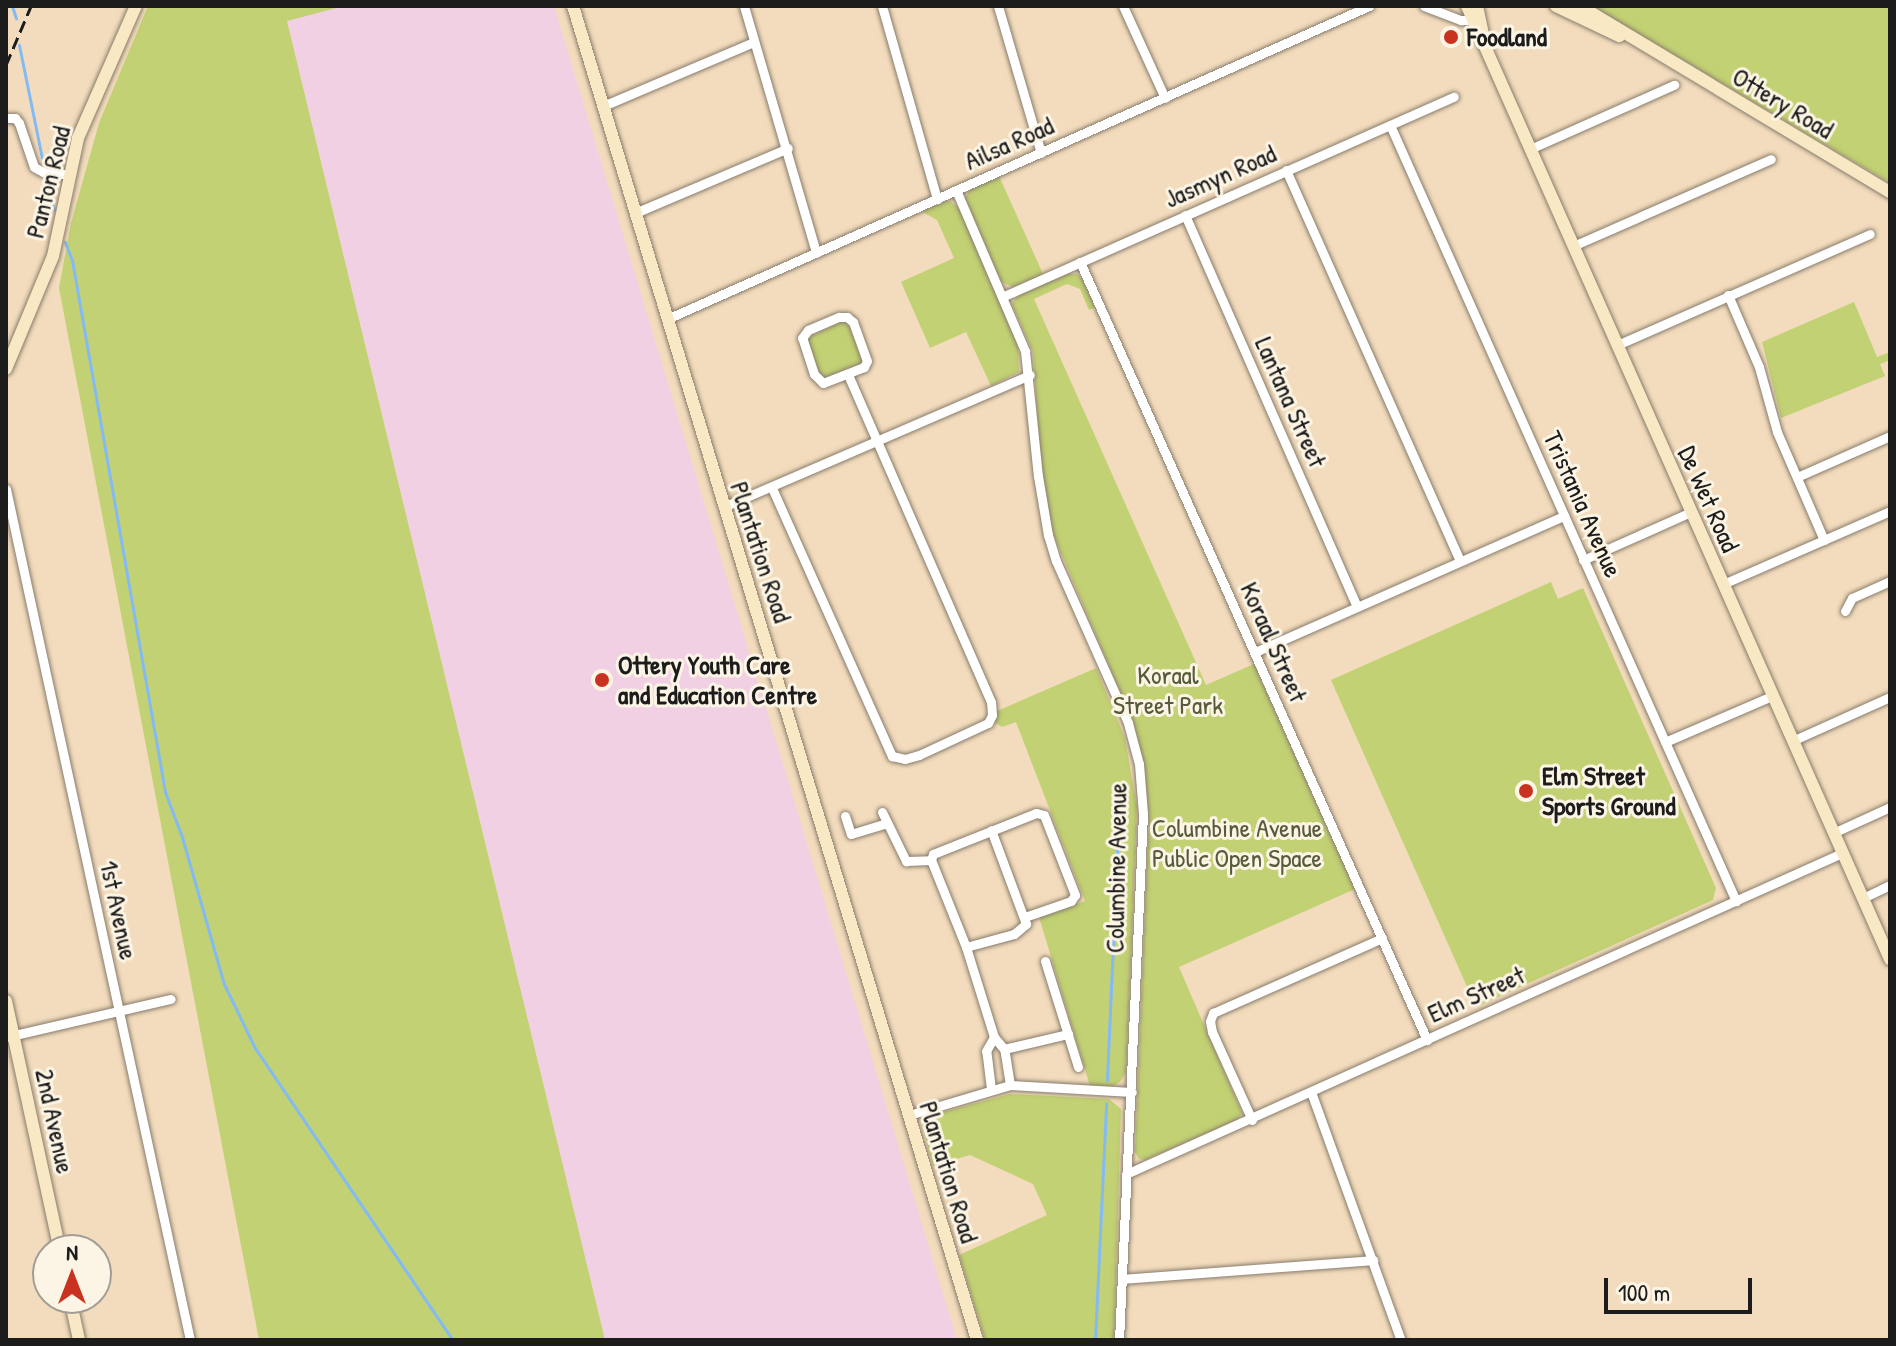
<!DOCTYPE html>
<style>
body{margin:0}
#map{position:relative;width:1896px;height:1346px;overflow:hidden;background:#f3dcbd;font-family:"Patrick Hand",sans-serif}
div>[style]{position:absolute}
.built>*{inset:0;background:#f1d0e4}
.green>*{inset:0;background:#c2d173}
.stream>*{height:3px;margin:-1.5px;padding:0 1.5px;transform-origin:1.5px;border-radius:1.5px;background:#84baf3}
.roads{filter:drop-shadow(0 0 2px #887c6c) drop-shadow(0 0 2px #887c6c)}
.street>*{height:9px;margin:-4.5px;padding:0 4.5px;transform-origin:4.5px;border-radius:4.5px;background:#fff}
.secondary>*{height:12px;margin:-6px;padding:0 6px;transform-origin:6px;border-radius:6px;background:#f8e8c3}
.rail>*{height:3px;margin-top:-1.5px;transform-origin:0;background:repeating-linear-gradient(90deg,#1c1c1c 0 12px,transparent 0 18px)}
.dots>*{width:22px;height:22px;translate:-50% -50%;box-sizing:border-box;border:4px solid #fcf5e5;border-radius:50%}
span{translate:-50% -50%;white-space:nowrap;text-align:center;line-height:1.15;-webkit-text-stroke:6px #fcf5e5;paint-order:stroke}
.poi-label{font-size:26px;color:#1c1c1c;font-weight:700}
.left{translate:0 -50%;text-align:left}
.street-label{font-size:26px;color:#1c1c1c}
.park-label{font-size:26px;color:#565b3a}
.frame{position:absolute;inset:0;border:8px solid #1c1c1c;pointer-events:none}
.north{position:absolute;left:32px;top:1234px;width:80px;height:80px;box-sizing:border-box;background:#fcf5e5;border:2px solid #a29e95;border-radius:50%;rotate:0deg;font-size:22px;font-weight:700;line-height:32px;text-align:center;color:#1c1c1c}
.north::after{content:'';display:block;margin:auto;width:28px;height:36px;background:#c8321e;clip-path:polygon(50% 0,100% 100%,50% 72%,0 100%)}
.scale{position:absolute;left:1604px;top:1278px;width:148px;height:36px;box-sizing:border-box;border:4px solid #1c1c1c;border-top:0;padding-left:10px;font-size:24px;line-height:28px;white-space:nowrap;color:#1c1c1c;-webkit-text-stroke:6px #fcf5e5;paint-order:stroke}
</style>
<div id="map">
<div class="built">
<i style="clip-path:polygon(344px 6px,554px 6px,957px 1340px,605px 1340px,287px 20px)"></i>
</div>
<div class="green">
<i style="clip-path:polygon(148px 6px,344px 6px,287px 21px,605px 1340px,259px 1340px,59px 288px,71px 223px,99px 123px)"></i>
<i style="clip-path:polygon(1592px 6px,1890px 6px,1890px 183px)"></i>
<i style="clip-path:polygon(999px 176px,1043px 274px,1013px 287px,1001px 282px,965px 198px,970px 190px)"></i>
<i style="clip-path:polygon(942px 202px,950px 201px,959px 208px,1018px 343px,1019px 372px,991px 386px,966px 332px,930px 348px,901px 282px,954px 258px,937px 220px,921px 211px)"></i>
<i style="clip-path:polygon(1067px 274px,1077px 274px,1085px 282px,1096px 307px,1089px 310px,1080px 289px,1067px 284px,1034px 299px,1206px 685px,1254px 664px,1355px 889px,1179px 967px,1242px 1113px,1237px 1120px,1145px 1160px,1139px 1159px,1135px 1152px,1149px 822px,1145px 771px,1130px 715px,1053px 534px,1042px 477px,1033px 352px,1012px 304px,1018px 295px)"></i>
<i style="clip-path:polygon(1854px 302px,1877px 357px,1890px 352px,1890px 360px,1880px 364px,1885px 376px,1781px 418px,1762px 342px)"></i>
<i style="clip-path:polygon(842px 321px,850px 327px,863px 359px,861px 364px,831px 379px,821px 377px,807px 349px,807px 338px)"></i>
<i style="clip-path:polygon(1551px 582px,1558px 599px,1583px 588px,1716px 888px,1713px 900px,1476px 1007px,1331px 680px)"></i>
<i style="clip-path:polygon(1096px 668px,1125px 738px,1137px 807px,1126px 1072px,1120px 1082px,1111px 1087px,1090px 1086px,1039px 917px,1085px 901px,1016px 722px,1002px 727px,994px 722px,997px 711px)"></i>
<i style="clip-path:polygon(1010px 1094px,1109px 1099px,1121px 1109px,1114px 1340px,985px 1340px,959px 1255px,1047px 1215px,1033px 1184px,970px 1155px,933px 1166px,922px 1125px,929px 1116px)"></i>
</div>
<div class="stream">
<i style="left:12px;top:6px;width:13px;rotate:72deg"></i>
<i style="left:19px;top:45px;width:115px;rotate:78.5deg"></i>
<i style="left:47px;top:188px;width:23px;rotate:72deg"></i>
<i style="left:65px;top:242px;width:19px;rotate:69deg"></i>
<i style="left:72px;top:260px;width:540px;rotate:80.08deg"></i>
<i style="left:165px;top:792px;width:48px;rotate:69.3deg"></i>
<i style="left:182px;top:837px;width:153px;rotate:74.1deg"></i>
<i style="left:224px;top:984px;width:71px;rotate:64.2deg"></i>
<i style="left:255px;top:1048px;width:353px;rotate:55.9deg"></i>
<i style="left:1107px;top:1080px;width:255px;rotate:-87.5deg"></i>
<i style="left:1095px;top:1340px;width:237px;rotate:-87.3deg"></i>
</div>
<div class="roads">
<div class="street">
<i style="left:744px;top:6px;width:257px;rotate:73.7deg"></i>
<i style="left:882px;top:6px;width:201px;rotate:74.1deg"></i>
<i style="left:998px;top:6px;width:153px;rotate:73.7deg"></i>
<i style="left:1123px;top:6px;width:101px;rotate:65.5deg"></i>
<i style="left:1424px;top:6px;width:40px;rotate:21deg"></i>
<i style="left:1461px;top:20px;width:16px"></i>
<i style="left:603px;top:106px;width:164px;rotate:-23deg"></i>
<i style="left:6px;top:118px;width:9px"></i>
<i style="left:15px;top:118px;width:6px;rotate:51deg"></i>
<i style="left:19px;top:123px;width:46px;rotate:71.2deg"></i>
<i style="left:34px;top:167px;width:10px;rotate:29deg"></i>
<i style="left:43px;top:172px;width:27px;rotate:6deg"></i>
<i style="left:1390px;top:125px;width:850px;rotate:65.97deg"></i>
<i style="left:1530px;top:149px;width:158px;rotate:-24deg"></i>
<i style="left:1286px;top:170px;width:427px;rotate:66deg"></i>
<i style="left:956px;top:190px;width:175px;rotate:66.8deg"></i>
<i style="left:1025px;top:351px;width:126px;rotate:84.1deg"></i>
<i style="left:1038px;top:476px;width:60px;rotate:80.4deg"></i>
<i style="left:1048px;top:535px;width:27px;rotate:73deg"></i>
<i style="left:1056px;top:561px;width:177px;rotate:66deg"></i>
<i style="left:1128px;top:723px;width:42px;rotate:75deg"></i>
<i style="left:1139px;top:764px;width:50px;rotate:85.4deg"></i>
<i style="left:1143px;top:814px;width:527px;rotate:92.61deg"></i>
<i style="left:635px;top:213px;width:166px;rotate:-23deg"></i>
<i style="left:1185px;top:215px;width:428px;rotate:66.3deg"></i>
<i style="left:1573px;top:246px;width:216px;rotate:-23.7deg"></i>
<i style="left:1080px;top:262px;width:852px;rotate:65.96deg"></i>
<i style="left:1728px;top:295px;width:78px;rotate:66.7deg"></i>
<i style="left:1759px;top:367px;width:67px;rotate:74.5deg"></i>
<i style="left:1777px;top:432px;width:118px;rotate:66.5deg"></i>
<i style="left:1004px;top:296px;width:492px;rotate:-23.9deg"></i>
<i style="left:839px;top:317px;width:8px"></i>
<i style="left:847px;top:317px;width:8px;rotate:40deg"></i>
<i style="left:853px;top:322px;width:41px;rotate:70.3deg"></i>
<i style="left:867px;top:361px;width:7px;rotate:117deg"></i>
<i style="left:864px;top:367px;width:44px;rotate:158.7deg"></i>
<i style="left:823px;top:383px;width:13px;rotate:-135deg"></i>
<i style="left:814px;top:374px;width:38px;rotate:-108deg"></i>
<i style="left:802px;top:338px;width:10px;rotate:-53deg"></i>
<i style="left:808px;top:330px;width:34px;rotate:-23deg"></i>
<i style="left:667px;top:319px;width:769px;rotate:-24.03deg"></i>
<i style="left:1617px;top:345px;width:276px;rotate:-23.7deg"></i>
<i style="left:1797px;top:477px;width:102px;rotate:-23.8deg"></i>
<i style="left:772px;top:488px;width:294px;rotate:65.9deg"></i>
<i style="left:892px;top:756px;width:13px;rotate:13deg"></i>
<i style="left:905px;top:759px;width:15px;rotate:-16deg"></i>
<i style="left:919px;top:755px;width:76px;rotate:-24.9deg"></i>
<i style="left:988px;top:723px;width:9px;rotate:-63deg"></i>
<i style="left:992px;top:715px;width:13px;rotate:-94deg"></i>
<i style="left:991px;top:702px;width:357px;rotate:-113.6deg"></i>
<i style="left:6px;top:489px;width:871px;rotate:77.8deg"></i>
<i style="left:723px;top:507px;width:334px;rotate:-23.3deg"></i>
<i style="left:1583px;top:560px;width:118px;rotate:-24deg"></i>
<i style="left:1723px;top:584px;width:182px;rotate:-23.6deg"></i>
<i style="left:1845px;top:611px;width:15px;rotate:-62deg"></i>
<i style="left:1852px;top:598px;width:42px;rotate:-24.1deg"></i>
<i style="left:1255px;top:652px;width:338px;rotate:-23.8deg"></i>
<i style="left:1792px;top:741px;width:107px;rotate:-24.2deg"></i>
<i style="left:1665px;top:742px;width:116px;rotate:-23.3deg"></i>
<i style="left:882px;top:812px;width:55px;rotate:63.9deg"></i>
<i style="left:906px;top:861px;width:25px;rotate:-2deg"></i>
<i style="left:845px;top:816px;width:19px;rotate:72deg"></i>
<i style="left:851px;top:834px;width:38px;rotate:-17deg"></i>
<i style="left:1833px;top:833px;width:63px;rotate:-24.5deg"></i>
<i style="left:1863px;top:898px;width:30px;rotate:-26deg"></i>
<i style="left:966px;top:947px;width:50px;rotate:-15.2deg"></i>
<i style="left:1014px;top:934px;width:16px;rotate:-40deg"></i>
<i style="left:1026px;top:924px;width:100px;rotate:-110.4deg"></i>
<i style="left:1045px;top:961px;width:111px;rotate:72.7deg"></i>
<i style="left:6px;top:1037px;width:169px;rotate:-13deg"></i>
<i style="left:1004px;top:1049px;width:66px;rotate:-13.2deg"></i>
<i style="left:1010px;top:1085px;width:36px;rotate:-99deg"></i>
<i style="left:1004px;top:1049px;width:16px;rotate:-130deg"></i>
<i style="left:994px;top:1037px;width:94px;rotate:-107.3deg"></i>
<i style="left:966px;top:947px;width:94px;rotate:-111.9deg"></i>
<i style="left:931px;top:860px;width:6px;rotate:-72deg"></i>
<i style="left:933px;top:854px;width:111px;rotate:-21.7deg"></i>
<i style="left:1036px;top:813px;width:8px;rotate:14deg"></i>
<i style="left:1044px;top:815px;width:86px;rotate:68.8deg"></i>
<i style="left:1075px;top:895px;width:7px;rotate:124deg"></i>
<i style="left:1071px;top:901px;width:49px;rotate:160.8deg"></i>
<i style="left:991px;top:1089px;width:38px;rotate:-97deg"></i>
<i style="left:986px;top:1051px;width:16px;rotate:-60deg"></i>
<i style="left:1311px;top:1092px;width:264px;rotate:70.1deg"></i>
<i style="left:909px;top:1115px;width:105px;rotate:-16.5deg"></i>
<i style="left:1010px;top:1085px;width:122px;rotate:3.3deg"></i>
<i style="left:1252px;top:1120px;width:97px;rotate:-114.4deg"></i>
<i style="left:1212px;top:1032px;width:11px;rotate:-100deg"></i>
<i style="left:1210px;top:1021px;width:9px;rotate:-69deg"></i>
<i style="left:1213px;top:1013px;width:185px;rotate:-23.9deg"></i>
<i style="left:1126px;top:1174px;width:785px;rotate:-24.15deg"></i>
<i style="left:1122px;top:1279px;width:252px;rotate:-4.3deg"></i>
</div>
<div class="secondary">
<i style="left:573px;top:6px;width:1394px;rotate:73.15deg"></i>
<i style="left:1467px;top:6px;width:1043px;rotate:66.07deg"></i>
<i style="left:1477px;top:6px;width:29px;rotate:78deg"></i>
<i style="left:1556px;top:6px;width:70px;rotate:25.5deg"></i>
<i style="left:1580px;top:6px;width:362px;rotate:31deg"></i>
<i style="left:6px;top:369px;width:122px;rotate:-67.4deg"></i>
<i style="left:53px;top:256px;width:121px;rotate:-78deg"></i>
<i style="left:78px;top:138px;width:144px;rotate:-66.3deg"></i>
<i style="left:6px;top:1001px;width:255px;rotate:77.8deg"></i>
<i style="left:70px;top:1298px;width:43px;rotate:77.9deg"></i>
</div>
</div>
<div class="rail">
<i style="left:6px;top:65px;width:64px;rotate:-67deg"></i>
</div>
<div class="dots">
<i style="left:1451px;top:37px;background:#c8321e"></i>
<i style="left:602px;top:680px;background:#c8321e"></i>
<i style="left:1526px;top:791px;background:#c8321e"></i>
</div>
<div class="poi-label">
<span class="left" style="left:1467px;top:37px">Foodland</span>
<span class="left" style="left:618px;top:680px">Ottery Youth Care<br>and Education Centre</span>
<span class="left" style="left:1542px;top:791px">Elm Street<br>Sports Ground</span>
</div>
<div class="street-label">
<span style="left:1783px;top:103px;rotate:31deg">Ottery Road</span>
<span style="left:1009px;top:143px;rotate:-24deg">Ailsa Road</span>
<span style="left:1220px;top:176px;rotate:-24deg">Jasmyn Road</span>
<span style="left:48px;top:182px;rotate:-76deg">Panton Road</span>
<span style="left:1291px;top:402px;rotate:66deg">Lantana Street</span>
<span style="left:1709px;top:499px;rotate:66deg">De Wet Road</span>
<span style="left:1583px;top:504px;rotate:66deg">Tristania Avenue</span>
<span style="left:761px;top:552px;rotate:72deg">Plantation Road</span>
<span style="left:1274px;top:642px;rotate:66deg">Koraal Street</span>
<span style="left:1116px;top:868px;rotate:-89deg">Columbine Avenue</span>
<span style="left:119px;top:910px;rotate:78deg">1st Avenue</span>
<span style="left:1476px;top:994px;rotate:-24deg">Elm Street</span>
<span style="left:55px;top:1121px;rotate:78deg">2nd Avenue</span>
<span style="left:949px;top:1172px;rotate:73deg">Plantation Road</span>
</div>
<div class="park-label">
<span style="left:1168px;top:690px">Koraal<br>Street Park</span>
<span style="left:1237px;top:843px">Columbine Avenue<br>Public Open Space</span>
</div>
<div class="frame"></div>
<div class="north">N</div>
<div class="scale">100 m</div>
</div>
